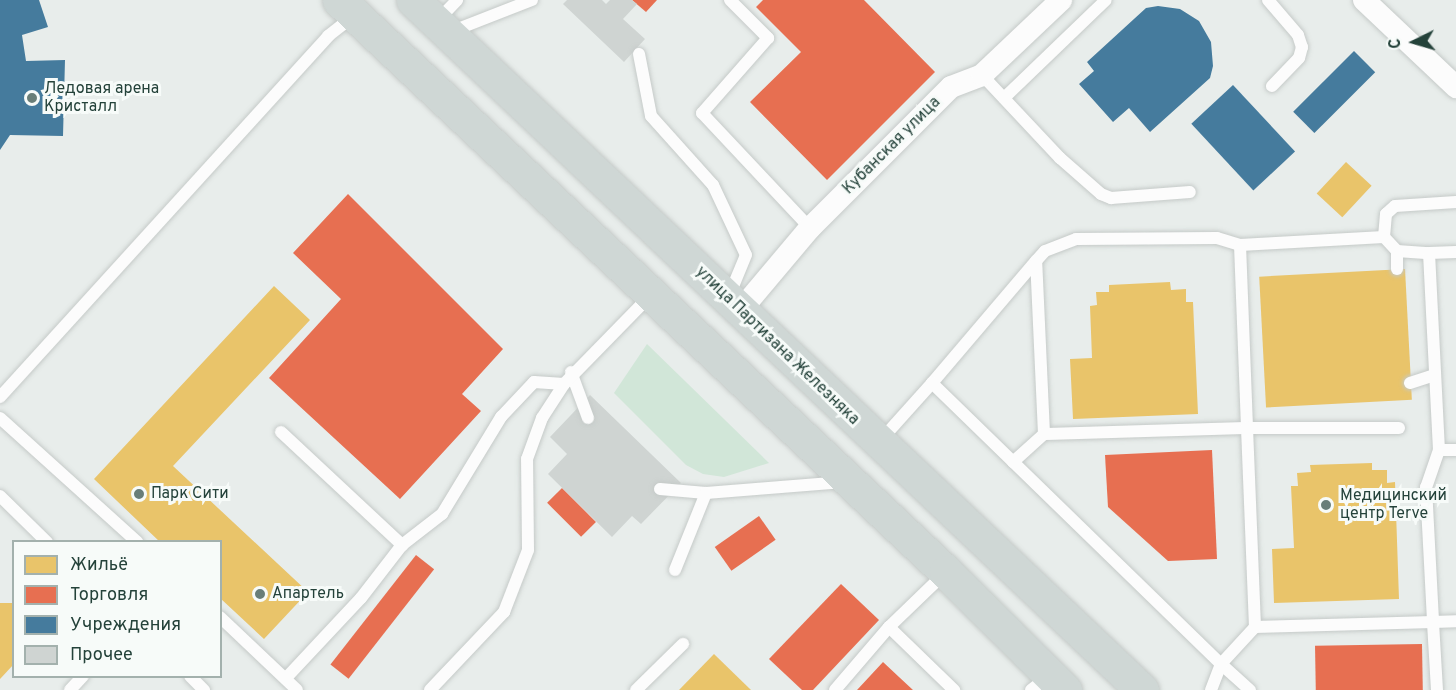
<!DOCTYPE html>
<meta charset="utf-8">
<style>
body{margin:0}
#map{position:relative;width:1456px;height:690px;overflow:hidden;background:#e8edeb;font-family:Overpass,sans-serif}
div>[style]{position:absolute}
.green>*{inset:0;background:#d1e6d8}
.homes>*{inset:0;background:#e9c46a;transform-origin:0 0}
.shops>*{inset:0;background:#e76f51;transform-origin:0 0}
.public>*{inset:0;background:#457b9d;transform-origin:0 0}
.building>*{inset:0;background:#cfd4d2}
.roads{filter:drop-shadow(0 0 2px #c5cac8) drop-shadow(0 0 2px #c5cac8)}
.lane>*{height:12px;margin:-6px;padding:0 6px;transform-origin:6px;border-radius:6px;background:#fcfcfc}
.street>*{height:22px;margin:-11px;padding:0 11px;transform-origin:11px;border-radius:11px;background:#fcfcfc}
.primary>*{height:33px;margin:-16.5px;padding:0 16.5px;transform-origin:16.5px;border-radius:16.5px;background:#cfd7d5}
.dots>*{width:16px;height:16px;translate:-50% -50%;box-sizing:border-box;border:3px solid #f7fbf9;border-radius:50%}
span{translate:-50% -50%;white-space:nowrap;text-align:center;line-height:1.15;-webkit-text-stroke:6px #f7fbf9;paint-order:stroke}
.poi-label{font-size:16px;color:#24423a}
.left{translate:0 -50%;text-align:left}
.street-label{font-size:16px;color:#24423a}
.legend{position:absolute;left:12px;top:540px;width:210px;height:138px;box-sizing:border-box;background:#f7fbf9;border:2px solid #a3b1ad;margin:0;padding:8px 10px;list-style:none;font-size:18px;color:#24423a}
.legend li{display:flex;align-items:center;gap:12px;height:30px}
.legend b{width:30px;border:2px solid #a3b1ad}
.north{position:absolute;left:1384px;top:12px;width:60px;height:60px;-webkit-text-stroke:4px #f7fbf9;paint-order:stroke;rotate:265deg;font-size:16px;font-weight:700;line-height:24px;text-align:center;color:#24423a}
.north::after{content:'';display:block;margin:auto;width:21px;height:27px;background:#24423a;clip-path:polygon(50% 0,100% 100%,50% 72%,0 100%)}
</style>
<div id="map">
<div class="green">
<i style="clip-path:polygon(647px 344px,769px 463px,724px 477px,703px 474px,686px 465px,614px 393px)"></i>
</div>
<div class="homes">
<i style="left:1346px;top:162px;width:35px;height:43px;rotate:43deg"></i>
<i style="left:1405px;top:269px;width:131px;height:146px;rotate:87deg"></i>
<i style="clip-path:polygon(1170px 282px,1171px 290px,1186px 289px,1186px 302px,1193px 302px,1198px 414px,1073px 419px,1070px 359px,1092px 358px,1090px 306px,1097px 305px,1096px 292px,1109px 292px,1109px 285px)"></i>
<i style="clip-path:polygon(274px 286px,310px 320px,173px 466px,308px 592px,264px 639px,220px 598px,220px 542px,160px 542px,94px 479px)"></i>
<i style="clip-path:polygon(1372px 463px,1372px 470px,1387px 470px,1387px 483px,1395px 482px,1399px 599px,1274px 603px,1272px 549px,1294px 548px,1291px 486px,1298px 486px,1297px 473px,1311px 472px,1310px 465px)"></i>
<i style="clip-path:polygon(0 603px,14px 603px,14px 664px,0 679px)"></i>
<i style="clip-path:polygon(714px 654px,751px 690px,679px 690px)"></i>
</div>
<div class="shops">
<i style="clip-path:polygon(632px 0,657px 0,646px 12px)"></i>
<i style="clip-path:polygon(763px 0,864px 0,935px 72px,827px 180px,750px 102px,801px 52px,756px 7px)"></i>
<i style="clip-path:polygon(348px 194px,503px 349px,462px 394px,481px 411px,400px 499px,269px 378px,341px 299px,293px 253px)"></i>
<i style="clip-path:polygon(1212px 450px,1217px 559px,1168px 561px,1108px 507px,1105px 455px)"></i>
<i style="left:562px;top:488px;width:48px;height:21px;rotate:45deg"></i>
<i style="left:759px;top:516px;width:29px;height:54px;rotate:55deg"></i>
<i style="left:416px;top:555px;width:23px;height:139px;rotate:38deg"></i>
<i style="clip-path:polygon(841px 584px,879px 620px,813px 690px,802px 690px,769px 659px)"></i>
<i style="left:1422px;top:644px;width:46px;height:107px;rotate:89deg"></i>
<i style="clip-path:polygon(883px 662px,899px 677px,913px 690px,857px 690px)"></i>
</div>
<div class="public">
<i style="clip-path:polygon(0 0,39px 0,48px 27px,22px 35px,26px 61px,65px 60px,63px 136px,10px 135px,0 150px)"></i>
<i style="clip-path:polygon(1158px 6px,1180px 9px,1199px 21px,1211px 42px,1213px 66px,1210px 78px,1150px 132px,1129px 108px,1113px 122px,1079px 84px,1094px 71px,1087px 62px,1146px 8px)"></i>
<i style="left:1354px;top:51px;width:30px;height:86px;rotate:45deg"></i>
<i style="left:1233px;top:85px;width:91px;height:57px;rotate:47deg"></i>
</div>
<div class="building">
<i style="clip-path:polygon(567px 0,602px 0,606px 4px,610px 0,632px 0,637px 4px,623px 19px,645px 39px,624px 62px,563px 4px)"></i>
<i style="clip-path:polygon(590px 395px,681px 483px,641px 524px,632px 516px,612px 537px,548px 474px,567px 454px,550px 437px)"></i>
</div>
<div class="roads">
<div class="lane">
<i style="left:730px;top:0;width:54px;rotate:45deg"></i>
<i style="left:768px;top:38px;width:100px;rotate:131.3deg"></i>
<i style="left:702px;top:113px;width:158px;rotate:46.8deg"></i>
<i style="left:1268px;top:0;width:46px;rotate:49.4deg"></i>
<i style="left:1298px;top:35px;width:13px;rotate:72deg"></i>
<i style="left:1302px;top:47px;width:11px;rotate:105deg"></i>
<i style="left:1299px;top:58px;width:39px;rotate:134deg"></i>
<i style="left:437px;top:21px;width:29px;rotate:-46deg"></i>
<i style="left:450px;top:32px;width:88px;rotate:-21.3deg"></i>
<i style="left:639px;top:54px;width:63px;rotate:79deg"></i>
<i style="left:651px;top:116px;width:93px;rotate:48.1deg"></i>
<i style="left:713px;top:185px;width:77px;rotate:64.8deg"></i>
<i style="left:746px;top:255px;width:44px;rotate:112.5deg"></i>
<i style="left:982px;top:75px;width:114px;rotate:46.8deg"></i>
<i style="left:1060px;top:158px;width:55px;rotate:41.3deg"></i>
<i style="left:1101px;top:194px;width:11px;rotate:22deg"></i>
<i style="left:1111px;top:198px;width:79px;rotate:-4.3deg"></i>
<i style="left:1004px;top:98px;width:141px;rotate:-43.9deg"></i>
<i style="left:1384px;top:237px;width:23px;rotate:-85deg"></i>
<i style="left:1386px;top:214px;width:12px;rotate:-42deg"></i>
<i style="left:1395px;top:206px;width:61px;rotate:-3.8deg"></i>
<i style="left:1240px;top:245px;width:144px;rotate:-3.2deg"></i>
<i style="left:1384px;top:237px;width:19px;rotate:47deg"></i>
<i style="left:1397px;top:251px;width:32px;rotate:4deg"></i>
<i style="left:1429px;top:253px;width:197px;rotate:87.1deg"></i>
<i style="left:1439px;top:450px;width:39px;rotate:109deg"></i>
<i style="left:1426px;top:487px;width:135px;rotate:87deg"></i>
<i style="left:1433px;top:622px;width:178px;rotate:178.4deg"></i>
<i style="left:1255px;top:627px;width:50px;rotate:132.6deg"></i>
<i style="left:1221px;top:664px;width:39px;rotate:42deg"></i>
<i style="left:1397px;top:251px;width:18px;rotate:90deg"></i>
<i style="left:1429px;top:253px;width:27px;rotate:-2deg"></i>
<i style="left:571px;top:372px;width:49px;rotate:69.7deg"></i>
<i style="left:932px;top:383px;width:160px;rotate:-49.6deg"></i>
<i style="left:1410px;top:383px;width:25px;rotate:-18deg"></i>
<i style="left:0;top:397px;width:488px;rotate:-47.7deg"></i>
<i style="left:328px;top:36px;width:33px;rotate:-38deg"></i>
<i style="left:0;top:418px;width:185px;rotate:42.1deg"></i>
<i style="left:281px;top:432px;width:166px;rotate:43deg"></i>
<i style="left:880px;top:441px;width:78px;rotate:-48.1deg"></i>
<i style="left:932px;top:383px;width:403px;rotate:44.2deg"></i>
<i style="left:1221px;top:664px;width:28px;rotate:111deg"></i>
<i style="left:1439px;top:450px;width:17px"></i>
<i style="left:1013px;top:462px;width:42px;rotate:-42.1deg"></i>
<i style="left:1044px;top:434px;width:173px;rotate:-92.6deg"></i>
<i style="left:1036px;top:261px;width:13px;rotate:-48deg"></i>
<i style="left:1045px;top:251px;width:33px;rotate:-21deg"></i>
<i style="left:1076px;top:239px;width:141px;rotate:-0.4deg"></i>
<i style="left:1217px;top:238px;width:24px;rotate:17deg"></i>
<i style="left:1240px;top:245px;width:183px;rotate:87.8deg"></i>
<i style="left:1247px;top:428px;width:203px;rotate:178.3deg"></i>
<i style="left:660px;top:489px;width:46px;rotate:5deg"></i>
<i style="left:706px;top:493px;width:138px;rotate:-4.6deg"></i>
<i style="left:0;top:496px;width:66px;rotate:44.4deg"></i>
<i style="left:675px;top:570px;width:83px;rotate:-68.1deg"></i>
<i style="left:220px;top:617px;width:106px;rotate:43.5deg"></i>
<i style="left:889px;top:627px;width:91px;rotate:44.1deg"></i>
<i style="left:1255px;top:627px;width:199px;rotate:-92.3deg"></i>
<i style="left:1247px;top:428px;width:152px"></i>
<i style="left:190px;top:676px;width:20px;rotate:45deg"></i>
<i style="left:287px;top:677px;width:108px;rotate:-46.9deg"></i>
<i style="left:361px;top:598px;width:67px;rotate:-52.3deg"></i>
<i style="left:402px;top:545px;width:51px;rotate:-37.8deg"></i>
<i style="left:442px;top:514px;width:114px;rotate:-58.7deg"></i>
<i style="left:501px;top:417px;width:48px;rotate:-46.7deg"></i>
<i style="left:534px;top:382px;width:30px;rotate:4deg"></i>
<i style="left:564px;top:384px;width:124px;rotate:-45.7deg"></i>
<i style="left:70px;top:690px;width:19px;rotate:-47deg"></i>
<i style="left:430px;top:690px;width:108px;rotate:-46.5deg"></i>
<i style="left:504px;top:612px;width:66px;rotate:-68.8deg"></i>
<i style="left:528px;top:550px;width:91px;rotate:-90.6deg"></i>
<i style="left:527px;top:459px;width:44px;rotate:-69.9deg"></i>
<i style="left:542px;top:418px;width:40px;rotate:-57.1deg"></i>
<i style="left:636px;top:690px;width:66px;rotate:-44.4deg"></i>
<i style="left:835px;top:690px;width:83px;rotate:-49.4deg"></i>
<i style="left:889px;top:627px;width:78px;rotate:-44deg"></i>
<i style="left:1031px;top:690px;width:23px;rotate:-38deg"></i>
<i style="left:1437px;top:690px;width:68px;rotate:-93.4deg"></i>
<i style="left:1433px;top:622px;width:23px;rotate:-2deg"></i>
</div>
<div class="street">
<i style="left:1364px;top:0;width:127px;rotate:43.4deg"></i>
<i style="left:740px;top:311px;width:109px;rotate:-49.9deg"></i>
<i style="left:810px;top:228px;width:199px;rotate:-45deg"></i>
<i style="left:951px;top:87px;width:33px;rotate:-21deg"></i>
<i style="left:982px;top:75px;width:109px;rotate:-43.5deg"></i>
</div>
<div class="primary">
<i style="left:339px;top:0;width:834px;rotate:43.3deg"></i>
<i style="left:946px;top:572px;width:168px;rotate:44.8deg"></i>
<i style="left:413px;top:0;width:1004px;rotate:43.43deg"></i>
</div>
</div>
<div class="dots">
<i style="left:32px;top:98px;background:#697e78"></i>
<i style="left:139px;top:494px;background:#697e78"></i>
<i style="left:1326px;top:505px;background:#697e78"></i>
<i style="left:260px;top:594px;background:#697e78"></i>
</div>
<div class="poi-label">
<span class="left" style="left:44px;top:98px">Ледовая арена<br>Кристалл</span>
<span class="left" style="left:151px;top:494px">Парк Сити</span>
<span class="left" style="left:1340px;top:505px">Медицинский<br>центр Terve</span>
<span class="left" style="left:272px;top:594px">Апартель</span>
</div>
<div class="street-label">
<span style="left:892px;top:146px;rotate:-45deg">Кубанская улица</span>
<span style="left:777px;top:346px;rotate:44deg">улица Партизана Железняка</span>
</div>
<ul class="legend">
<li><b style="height:16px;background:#e9c46a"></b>Жильё</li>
<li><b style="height:16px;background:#e76f51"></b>Торговля</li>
<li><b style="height:16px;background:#457b9d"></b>Учреждения</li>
<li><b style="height:16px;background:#cfd4d2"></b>Прочее</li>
</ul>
<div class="north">С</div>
</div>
